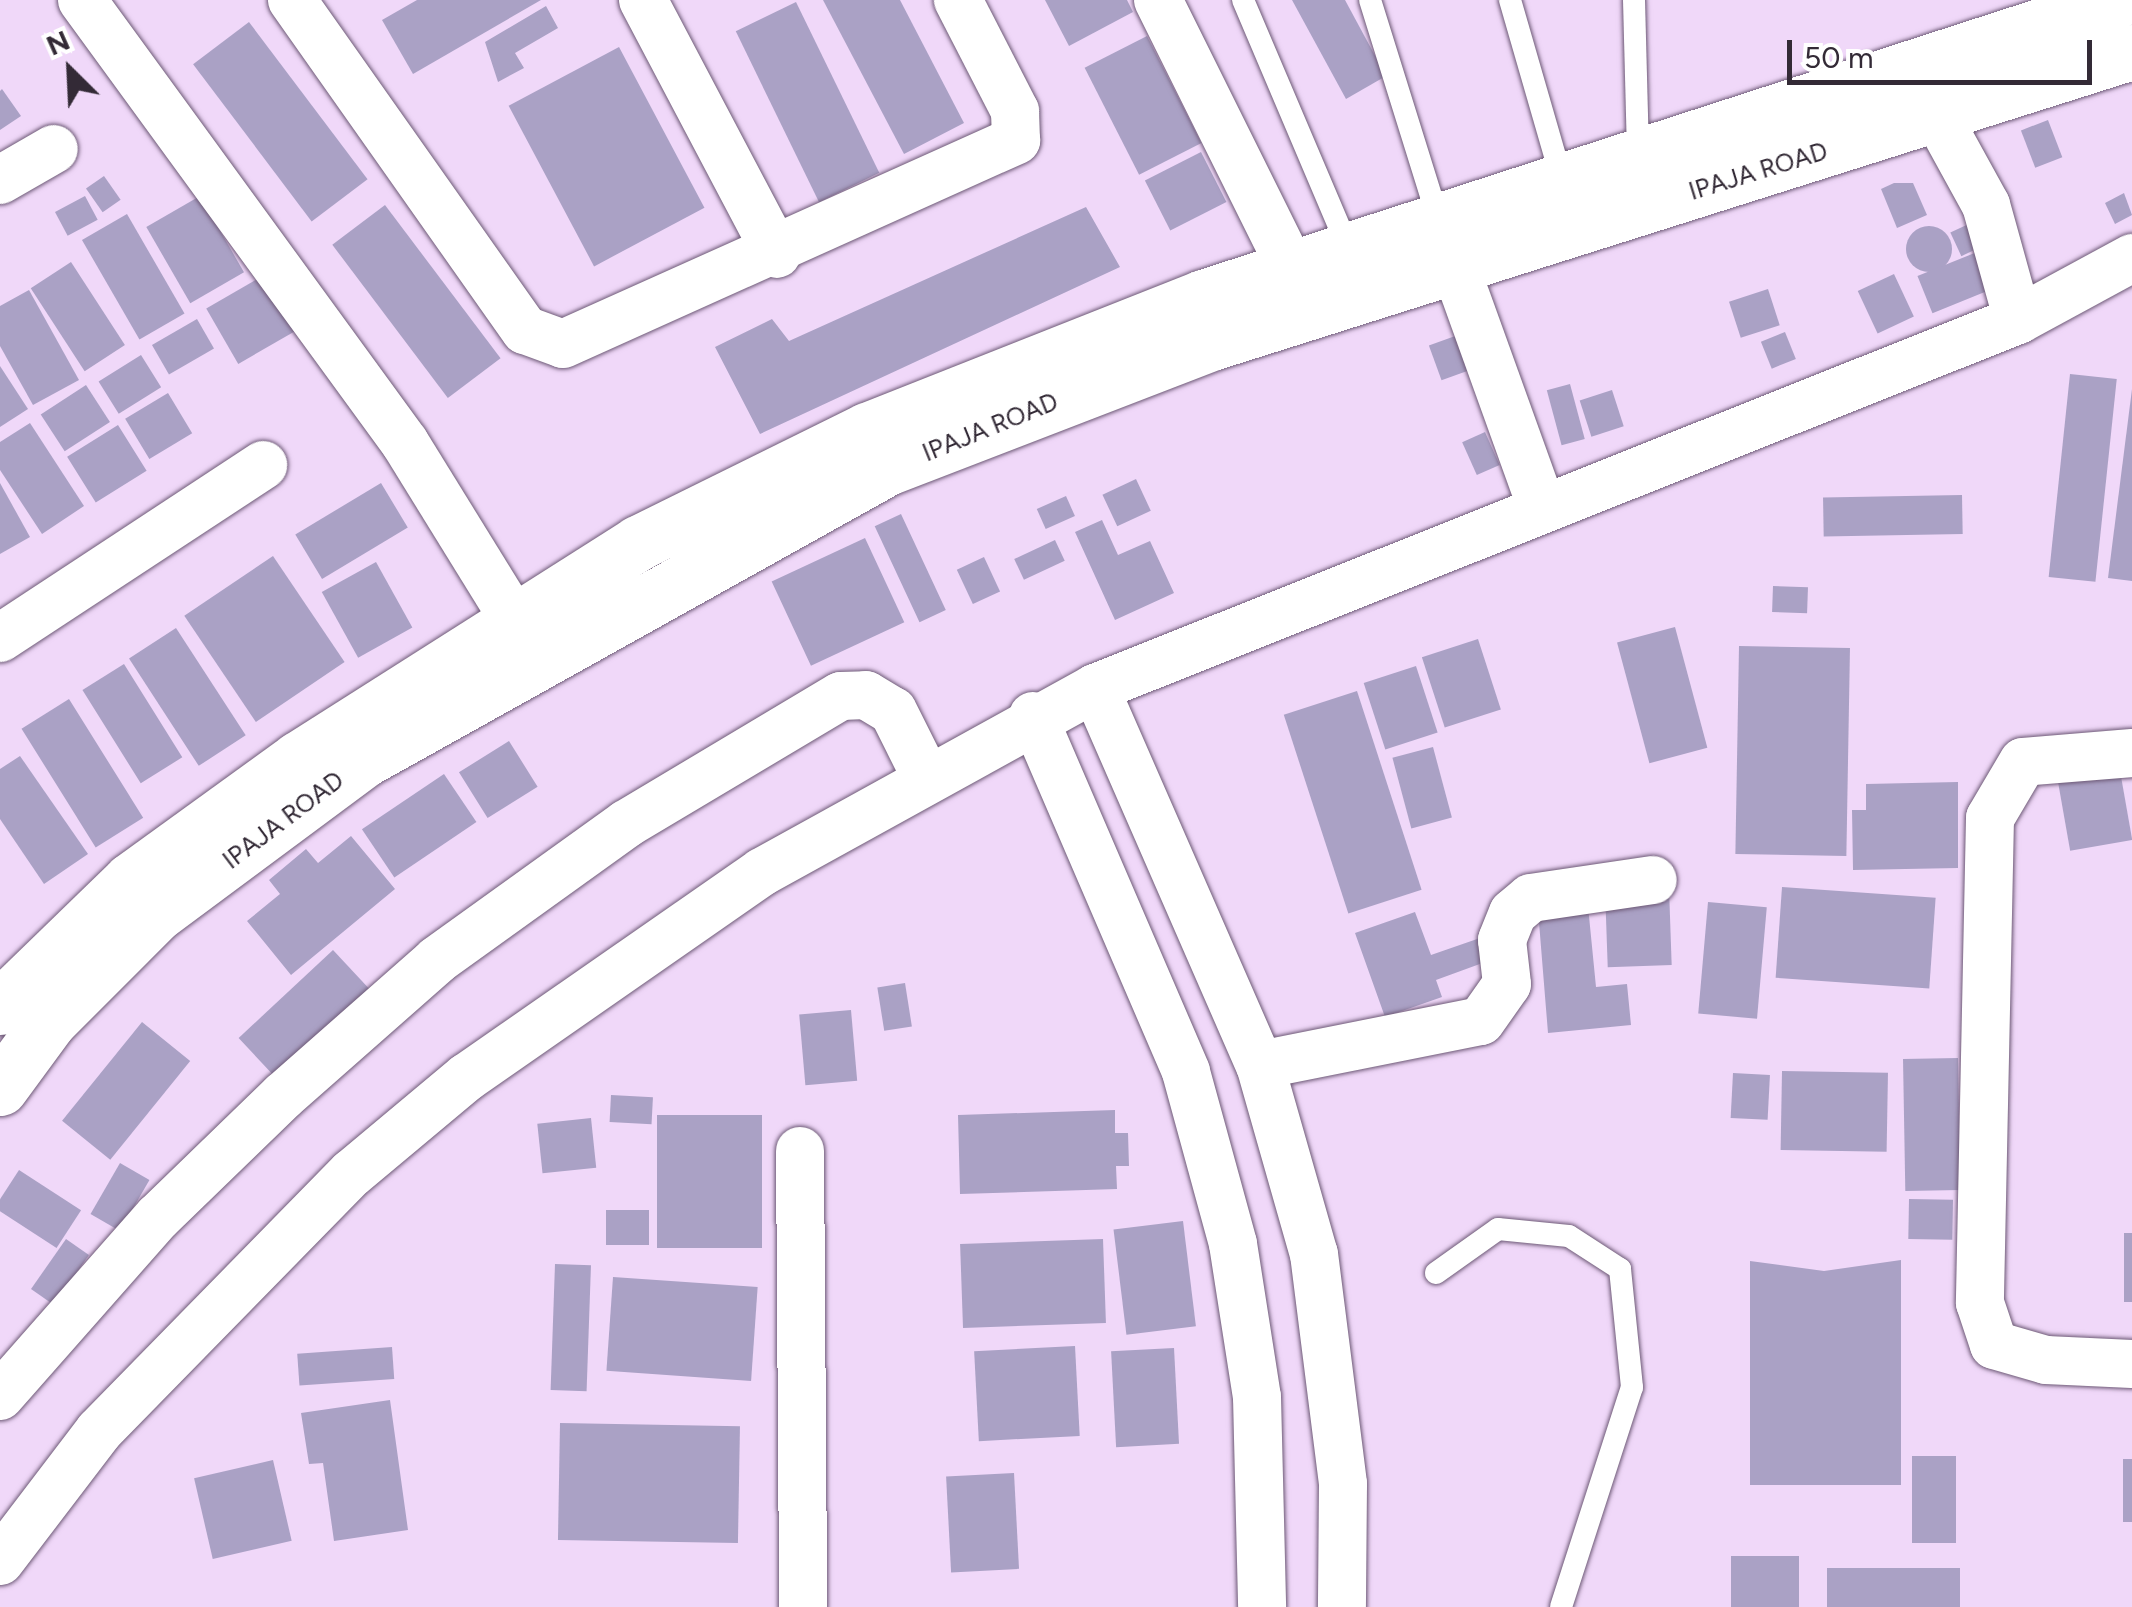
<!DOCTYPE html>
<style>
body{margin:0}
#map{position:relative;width:2132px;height:1607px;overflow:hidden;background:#f0d8f9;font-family:Figtree,sans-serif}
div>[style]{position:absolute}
.building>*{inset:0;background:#aaa1c5;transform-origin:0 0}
.round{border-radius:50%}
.roads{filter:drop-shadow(0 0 2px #6d5976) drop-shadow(0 0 2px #6d5976)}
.service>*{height:22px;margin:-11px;padding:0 11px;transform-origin:11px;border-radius:11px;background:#fff}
.minor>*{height:48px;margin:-24px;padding:0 24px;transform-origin:24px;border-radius:24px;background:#fff}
.secondary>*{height:55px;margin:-27.5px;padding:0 27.5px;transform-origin:27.5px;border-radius:27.5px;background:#fff}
span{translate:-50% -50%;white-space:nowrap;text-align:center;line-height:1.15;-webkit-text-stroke:9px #fff;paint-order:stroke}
.street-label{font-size:25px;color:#332a36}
.north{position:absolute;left:20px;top:20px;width:100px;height:100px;-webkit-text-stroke:8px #fff;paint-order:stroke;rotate:336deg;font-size:28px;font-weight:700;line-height:40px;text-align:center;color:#332a36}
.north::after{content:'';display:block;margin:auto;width:35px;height:45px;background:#332a36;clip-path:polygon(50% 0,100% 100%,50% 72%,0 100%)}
.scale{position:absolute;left:1787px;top:40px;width:305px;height:45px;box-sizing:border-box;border:5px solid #332a36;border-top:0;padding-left:12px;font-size:30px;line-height:35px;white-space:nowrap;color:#332a36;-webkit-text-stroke:8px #fff;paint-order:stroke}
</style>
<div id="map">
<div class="building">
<i style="clip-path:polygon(417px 0,541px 0,413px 74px,382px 20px)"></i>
<i style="clip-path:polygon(823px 0,900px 0,964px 123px,904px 154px)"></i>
<i style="clip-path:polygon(1045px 0,1127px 0,1133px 12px,1069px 46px)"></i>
<i style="clip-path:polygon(1292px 0,1345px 0,1386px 76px,1346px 99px)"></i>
<i style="left:796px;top:2px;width:190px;height:67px;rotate:64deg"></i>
<i style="clip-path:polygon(546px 6px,558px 28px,515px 53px,524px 68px,498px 82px,485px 42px)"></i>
<i style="left:249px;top:22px;width:197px;height:70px;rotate:53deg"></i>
<i style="left:1147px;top:36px;width:120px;height:70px;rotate:63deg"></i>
<i style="left:619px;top:47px;width:182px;height:125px;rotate:62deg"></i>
<i style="clip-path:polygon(2px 89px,21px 116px,0 130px,0 91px)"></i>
<i style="left:2048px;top:120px;width:40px;height:29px;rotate:69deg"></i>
<i style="left:1201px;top:152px;width:56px;height:63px;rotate:63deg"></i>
<i style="left:104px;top:176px;width:29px;height:22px;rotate:55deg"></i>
<i style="clip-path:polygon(1894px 183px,1913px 183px,1927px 215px,1897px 228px,1881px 189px)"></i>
<i style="clip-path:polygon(2124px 193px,2132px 215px,2115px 224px,2105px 203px)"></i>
<i style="left:85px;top:196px;width:27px;height:34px;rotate:62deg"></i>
<i style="left:200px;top:196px;width:88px;height:62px;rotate:60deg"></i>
<i style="left:385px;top:205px;width:192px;height:66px;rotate:53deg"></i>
<i style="clip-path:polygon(1086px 207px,1120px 267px,760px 434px,715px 347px,772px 319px,789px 341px)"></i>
<i style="left:127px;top:214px;width:115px;height:52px;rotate:60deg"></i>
<i style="left:1973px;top:222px;width:26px;height:25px;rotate:65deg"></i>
<i class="round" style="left:1906px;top:226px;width:46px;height:46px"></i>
<i style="left:1987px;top:248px;width:40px;height:75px;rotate:68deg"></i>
<i style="left:71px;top:262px;width:99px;height:48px;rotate:57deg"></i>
<i style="left:266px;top:274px;width:64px;height:69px;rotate:60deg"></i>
<i style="left:1894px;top:274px;width:47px;height:40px;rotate:65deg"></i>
<i style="left:1768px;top:289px;width:38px;height:41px;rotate:72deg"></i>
<i style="clip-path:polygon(29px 290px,79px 380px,33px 405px,0 346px,0 306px)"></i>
<i style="left:197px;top:319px;width:34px;height:52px;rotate:60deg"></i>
<i style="left:1785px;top:332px;width:29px;height:26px;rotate:68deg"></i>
<i style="left:1458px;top:335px;width:37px;height:31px;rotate:70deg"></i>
<i style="left:141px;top:355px;width:38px;height:50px;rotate:58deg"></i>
<i style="clip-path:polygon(0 366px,28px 409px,0 427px)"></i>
<i style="left:2070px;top:374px;width:47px;height:204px;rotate:6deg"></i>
<i style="left:1570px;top:384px;width:57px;height:24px;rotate:75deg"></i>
<i style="left:86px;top:385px;width:44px;height:54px;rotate:57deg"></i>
<i style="clip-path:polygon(2132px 389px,2132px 581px,2108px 578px)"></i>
<i style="left:1612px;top:390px;width:38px;height:34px;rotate:72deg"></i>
<i style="left:168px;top:393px;width:47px;height:50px;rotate:59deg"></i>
<i style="clip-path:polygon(30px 423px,84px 506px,42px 534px,0 470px,0 442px)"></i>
<i style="left:118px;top:425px;width:54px;height:60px;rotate:58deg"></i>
<i style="left:1485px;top:432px;width:36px;height:25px;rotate:66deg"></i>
<i style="left:1136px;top:479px;width:35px;height:37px;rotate:65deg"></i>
<i style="clip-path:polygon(0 483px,30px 537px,0 554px)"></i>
<i style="left:381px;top:483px;width:52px;height:100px;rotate:59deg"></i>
<i style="left:1962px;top:495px;width:39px;height:139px;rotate:89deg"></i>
<i style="left:1066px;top:496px;width:22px;height:32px;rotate:66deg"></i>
<i style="left:901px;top:514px;width:106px;height:29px;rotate:65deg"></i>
<i style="clip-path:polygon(1102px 520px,1118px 555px,1150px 541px,1174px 593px,1115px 620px,1075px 532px)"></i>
<i style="left:865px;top:538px;width:93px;height:103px;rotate:65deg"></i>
<i style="left:1055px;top:540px;width:23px;height:45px;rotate:65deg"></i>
<i style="left:273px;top:556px;width:128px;height:107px;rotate:56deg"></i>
<i style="left:984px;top:557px;width:38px;height:30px;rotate:65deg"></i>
<i style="left:376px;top:562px;width:75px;height:62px;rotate:61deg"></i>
<i style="left:1773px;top:586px;width:35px;height:26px;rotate:2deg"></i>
<i style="left:1675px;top:627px;width:125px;height:60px;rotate:75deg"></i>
<i style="left:176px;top:628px;width:128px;height:56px;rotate:57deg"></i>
<i style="left:1478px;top:639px;width:74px;height:59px;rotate:72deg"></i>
<i style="left:1739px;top:646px;width:111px;height:208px;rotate:1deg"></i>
<i style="left:124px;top:664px;width:110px;height:49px;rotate:58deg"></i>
<i style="left:1416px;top:666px;width:70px;height:55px;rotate:72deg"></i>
<i style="left:1357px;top:691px;width:209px;height:77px;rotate:72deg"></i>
<i style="left:69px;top:699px;width:140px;height:56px;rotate:58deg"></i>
<i style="left:509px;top:741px;width:54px;height:59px;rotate:58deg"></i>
<i style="left:1433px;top:747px;width:73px;height:42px;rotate:75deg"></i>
<i style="clip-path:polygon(20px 756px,88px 854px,44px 884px,0 819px,0 769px)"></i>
<i style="left:2119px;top:765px;width:76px;height:63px;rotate:80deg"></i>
<i style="left:444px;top:774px;width:58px;height:99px;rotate:56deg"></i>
<i style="clip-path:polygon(1958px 782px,1958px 868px,1853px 870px,1852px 810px,1866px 810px,1866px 784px)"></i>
<i style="clip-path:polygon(351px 836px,395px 889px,291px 975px,247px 921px,280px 894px,269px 880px,306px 849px,318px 863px)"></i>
<i style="left:1782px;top:887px;width:154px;height:91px;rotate:4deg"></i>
<i style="left:1669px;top:888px;width:77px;height:64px;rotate:88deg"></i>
<i style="left:1708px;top:902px;width:59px;height:112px;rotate:5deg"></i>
<i style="clip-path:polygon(1588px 906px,1596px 987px,1627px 984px,1631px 1025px,1548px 1033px,1538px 910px)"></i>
<i style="clip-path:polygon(1415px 912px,1431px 955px,1480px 938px,1488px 961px,1436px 980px,1442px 997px,1385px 1017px,1355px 933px)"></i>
<i style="left:333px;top:950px;width:53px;height:129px;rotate:47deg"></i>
<i style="left:905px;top:983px;width:44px;height:28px;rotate:81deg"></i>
<i style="left:851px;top:1010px;width:71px;height:52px;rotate:85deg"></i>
<i style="left:142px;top:1022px;width:62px;height:127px;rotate:39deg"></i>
<i style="left:1958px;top:1058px;width:132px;height:55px;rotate:89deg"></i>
<i style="left:1782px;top:1071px;width:106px;height:79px;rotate:1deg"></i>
<i style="left:1733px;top:1073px;width:37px;height:45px;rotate:3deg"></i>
<i style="left:611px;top:1095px;width:42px;height:27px;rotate:3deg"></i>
<i style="clip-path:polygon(1115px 1110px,1115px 1133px,1128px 1133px,1129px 1166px,1116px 1166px,1117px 1189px,960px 1194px,958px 1115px)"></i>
<i style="left:762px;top:1115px;width:133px;height:105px;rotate:90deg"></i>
<i style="left:591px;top:1118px;width:50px;height:54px;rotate:84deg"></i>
<i style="left:120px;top:1163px;width:34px;height:59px;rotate:30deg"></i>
<i style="left:19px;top:1170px;width:74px;height:45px;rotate:33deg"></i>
<i style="left:1909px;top:1199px;width:44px;height:40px;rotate:1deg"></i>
<i style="left:649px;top:1210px;width:35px;height:43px;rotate:90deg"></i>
<i style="left:1183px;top:1221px;width:106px;height:70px;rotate:83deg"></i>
<i style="left:2124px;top:1233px;width:8px;height:69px"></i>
<i style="left:66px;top:1239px;width:28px;height:61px;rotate:35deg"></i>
<i style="left:1103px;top:1239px;width:84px;height:143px;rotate:88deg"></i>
<i style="clip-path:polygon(1901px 1260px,1901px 1485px,1750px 1485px,1750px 1261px,1824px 1271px)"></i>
<i style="left:555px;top:1264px;width:36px;height:126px;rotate:2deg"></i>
<i style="left:613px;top:1277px;width:145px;height:94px;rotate:4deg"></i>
<i style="left:1075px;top:1346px;width:90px;height:101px;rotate:87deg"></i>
<i style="left:392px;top:1347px;width:32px;height:95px;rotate:86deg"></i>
<i style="left:1174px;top:1348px;width:96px;height:63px;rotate:87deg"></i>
<i style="clip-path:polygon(390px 1400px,408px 1530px,334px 1541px,323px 1463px,309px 1464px,301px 1413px)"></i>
<i style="left:560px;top:1423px;width:180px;height:117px;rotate:1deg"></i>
<i style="left:1956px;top:1456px;width:87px;height:44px;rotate:90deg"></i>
<i style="left:2123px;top:1459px;width:9px;height:63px"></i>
<i style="left:273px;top:1460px;width:83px;height:81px;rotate:77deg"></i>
<i style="left:1014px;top:1473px;width:96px;height:68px;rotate:87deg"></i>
<i style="left:1799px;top:1556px;width:51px;height:68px;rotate:90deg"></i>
<i style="left:1960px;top:1568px;width:39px;height:133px;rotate:90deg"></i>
</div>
<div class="roads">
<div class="service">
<i style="left:1243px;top:0;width:272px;rotate:67deg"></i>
<i style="left:1370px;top:0;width:232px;rotate:72.7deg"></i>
<i style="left:1510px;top:0;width:187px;rotate:73.9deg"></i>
<i style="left:1634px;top:0;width:155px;rotate:88.5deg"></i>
<i style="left:1436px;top:1273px;width:76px;rotate:-35.4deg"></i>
<i style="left:1498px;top:1229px;width:71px;rotate:5.6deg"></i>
<i style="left:1569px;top:1236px;width:61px;rotate:32.9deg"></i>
<i style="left:1620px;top:1269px;width:119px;rotate:84.2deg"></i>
<i style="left:1632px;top:1387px;width:231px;rotate:107.9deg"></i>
</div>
<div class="minor">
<i style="left:82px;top:0;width:548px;rotate:53.9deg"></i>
<i style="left:405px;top:443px;width:203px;rotate:58.3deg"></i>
<i style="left:292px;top:0;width:404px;rotate:54.8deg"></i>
<i style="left:525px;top:330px;width:40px;rotate:20.2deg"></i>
<i style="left:563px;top:344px;width:497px;rotate:-24.2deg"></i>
<i style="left:1016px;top:140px;width:29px;rotate:-92deg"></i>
<i style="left:1015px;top:111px;width:125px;rotate:-117.2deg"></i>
<i style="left:643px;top:0;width:287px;rotate:62.2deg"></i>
<i style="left:1158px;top:0;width:299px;rotate:63.6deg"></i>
<i style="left:1937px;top:116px;width:102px;rotate:61.2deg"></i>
<i style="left:1986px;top:205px;width:119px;rotate:74.5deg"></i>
<i style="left:0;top:180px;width:62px;rotate:-29.9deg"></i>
<i style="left:1443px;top:233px;width:287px;rotate:70.2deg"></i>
<i style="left:0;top:638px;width:315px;rotate:-33.3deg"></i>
<i style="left:1095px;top:688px;width:412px;rotate:66.4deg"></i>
<i style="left:1260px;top:1065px;width:197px;rotate:74.1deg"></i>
<i style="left:1314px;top:1254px;width:232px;rotate:82.8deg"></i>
<i style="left:1343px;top:1484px;width:123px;rotate:90.5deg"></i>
<i style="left:1033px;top:716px;width:387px;rotate:66.7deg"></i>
<i style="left:1186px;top:1072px;width:178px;rotate:74.7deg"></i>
<i style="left:1233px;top:1244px;width:155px;rotate:81.1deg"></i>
<i style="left:1257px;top:1397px;width:210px;rotate:88.6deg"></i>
<i style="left:2132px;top:753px;width:109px;rotate:175.3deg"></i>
<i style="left:2023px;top:762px;width:65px;rotate:120.5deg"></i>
<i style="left:1990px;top:818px;width:485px;rotate:91.2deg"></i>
<i style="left:1980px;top:1303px;width:44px;rotate:71.6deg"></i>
<i style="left:1994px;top:1345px;width:54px;rotate:16.1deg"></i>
<i style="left:2046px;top:1360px;width:86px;rotate:2.7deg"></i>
<i style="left:1260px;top:1065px;width:225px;rotate:-11.3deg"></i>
<i style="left:1481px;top:1021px;width:45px;rotate:-54.9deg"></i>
<i style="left:1507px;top:984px;width:44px;rotate:-96.5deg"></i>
<i style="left:1502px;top:940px;width:29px;rotate:-68deg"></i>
<i style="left:1513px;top:913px;width:23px;rotate:-40deg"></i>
<i style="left:1531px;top:898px;width:123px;rotate:-8.4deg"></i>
<i style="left:800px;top:1151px;width:456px;rotate:89.6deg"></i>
<i style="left:0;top:1396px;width:239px;rotate:-48.6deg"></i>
<i style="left:158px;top:1217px;width:174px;rotate:-44.1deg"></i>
<i style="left:283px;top:1096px;width:205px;rotate:-41.4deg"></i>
<i style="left:437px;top:960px;width:233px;rotate:-35.7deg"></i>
<i style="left:626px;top:824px;width:250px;rotate:-30.8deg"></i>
<i style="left:841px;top:696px;width:25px;rotate:-2deg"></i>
<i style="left:866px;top:695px;width:31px;rotate:31deg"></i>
<i style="left:893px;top:711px;width:72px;rotate:63.4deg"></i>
<i style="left:0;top:1561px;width:163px;rotate:-52.7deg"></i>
<i style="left:99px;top:1431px;width:361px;rotate:-45.6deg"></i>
<i style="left:352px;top:1173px;width:150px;rotate:-39.9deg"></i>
<i style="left:467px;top:1077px;width:359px;rotate:-34.8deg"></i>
<i style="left:762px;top:872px;width:380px;rotate:-28.9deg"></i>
<i style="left:1095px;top:688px;width:994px;rotate:-21.74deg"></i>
<i style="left:2018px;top:320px;width:130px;rotate:-28.5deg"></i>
</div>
<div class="secondary">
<i style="left:0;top:1007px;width:182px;rotate:-44.1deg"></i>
<i style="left:131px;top:880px;width:206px;rotate:-35.9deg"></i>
<i style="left:298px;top:759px;width:403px;rotate:-32.4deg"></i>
<i style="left:638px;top:543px;width:255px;rotate:-26.3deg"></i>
<i style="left:867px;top:430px;width:361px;rotate:-21.6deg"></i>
<i style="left:1203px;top:297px;width:964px;rotate:-17.95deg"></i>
<i style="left:0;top:1088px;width:84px;rotate:-53.7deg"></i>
<i style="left:50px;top:1020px;width:150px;rotate:-45deg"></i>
<i style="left:156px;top:914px;width:260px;rotate:-36.6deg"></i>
<i style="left:365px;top:759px;width:598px;rotate:-29.14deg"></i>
<i style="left:887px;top:468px;width:344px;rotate:-21.1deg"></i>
<i style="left:1208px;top:344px;width:969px;rotate:-17.54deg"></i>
</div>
</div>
<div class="street-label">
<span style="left:1758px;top:171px;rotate:-17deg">IPAJA ROAD</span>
<span style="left:990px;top:427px;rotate:-22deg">IPAJA ROAD</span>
<span style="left:283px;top:820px;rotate:-37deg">IPAJA ROAD</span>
</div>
<div class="north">N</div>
<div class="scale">50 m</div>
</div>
